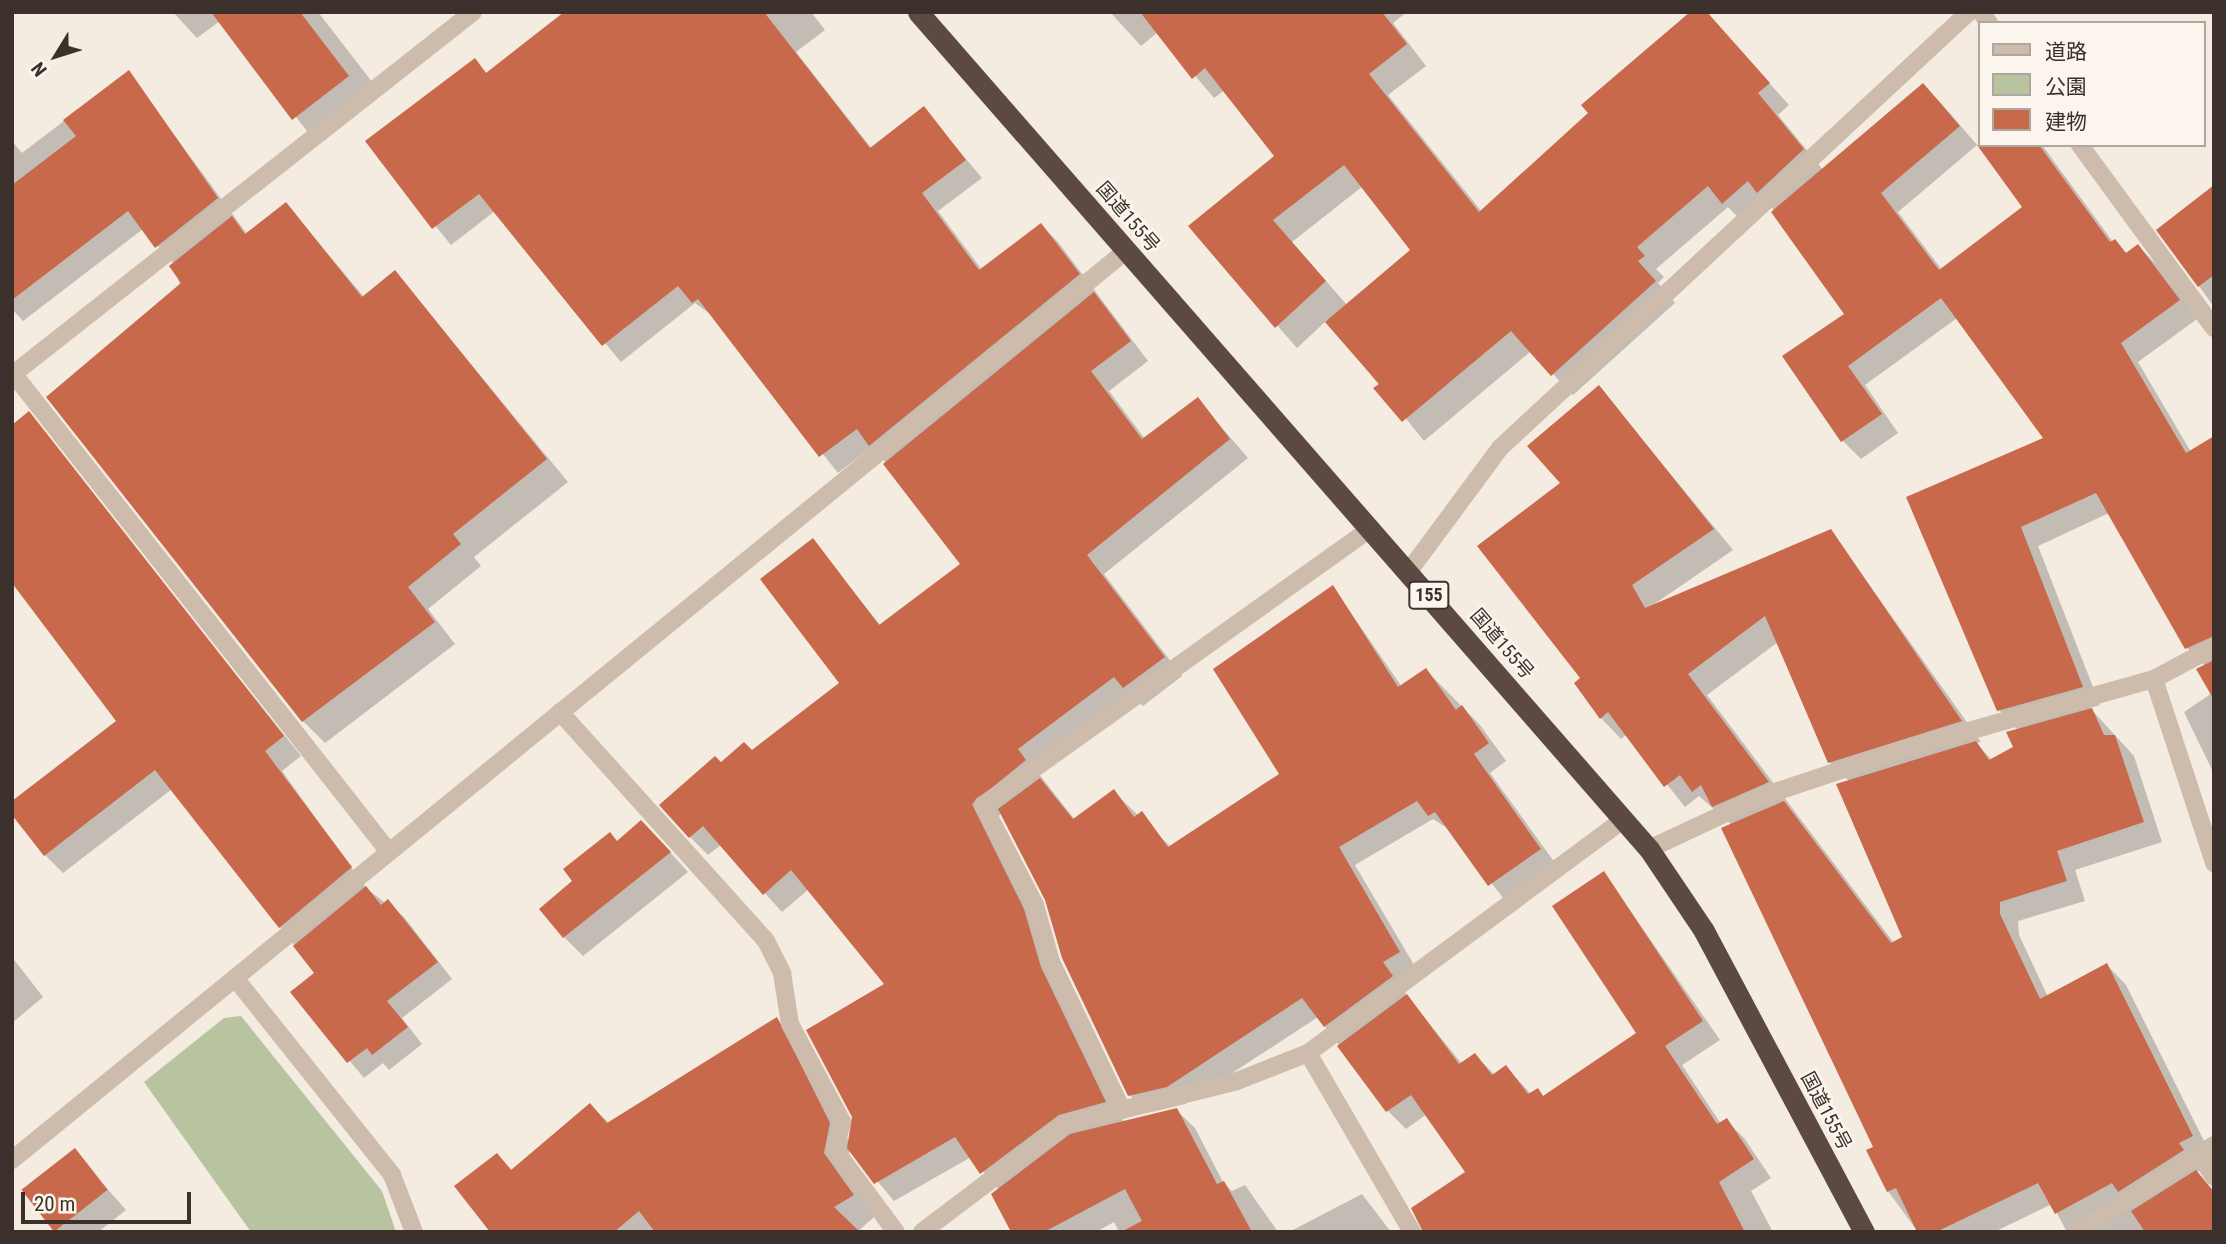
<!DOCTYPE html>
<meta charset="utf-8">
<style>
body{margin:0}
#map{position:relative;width:2226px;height:1244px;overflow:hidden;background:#f4ebe1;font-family:"Roboto Condensed","Noto Sans JP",sans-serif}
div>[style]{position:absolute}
.green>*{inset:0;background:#b8c4a0}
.shadow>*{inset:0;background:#0003}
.building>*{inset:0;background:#c8694b;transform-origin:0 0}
.minor>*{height:18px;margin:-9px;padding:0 9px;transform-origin:9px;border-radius:9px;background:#cdbbac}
.highway>*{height:21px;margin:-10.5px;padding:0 10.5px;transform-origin:10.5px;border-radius:10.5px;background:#5c4a42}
span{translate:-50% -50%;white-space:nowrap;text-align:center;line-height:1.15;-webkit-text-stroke:5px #fbf5ee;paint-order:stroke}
.shield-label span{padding:2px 5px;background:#fbf5ee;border:2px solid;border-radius:5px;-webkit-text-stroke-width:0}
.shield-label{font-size:18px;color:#3b302b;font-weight:700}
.street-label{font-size:19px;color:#3b302b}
.frame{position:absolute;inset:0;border:14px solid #3b302b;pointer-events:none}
.legend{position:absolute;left:1978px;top:21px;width:228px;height:126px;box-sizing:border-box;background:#fbf5ee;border:2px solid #aea6a0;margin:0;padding:9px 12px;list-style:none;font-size:21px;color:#3b302b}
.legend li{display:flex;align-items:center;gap:14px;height:35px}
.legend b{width:35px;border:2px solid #aea6a0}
.north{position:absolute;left:21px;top:21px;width:70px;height:70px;-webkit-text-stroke:5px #fbf5ee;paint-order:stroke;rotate:232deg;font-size:19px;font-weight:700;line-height:28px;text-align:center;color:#3b302b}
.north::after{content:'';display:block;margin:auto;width:24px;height:32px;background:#3b302b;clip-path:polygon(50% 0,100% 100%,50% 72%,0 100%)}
.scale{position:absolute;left:21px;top:1192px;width:170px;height:32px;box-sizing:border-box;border:4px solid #3b302b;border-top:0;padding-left:9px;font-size:21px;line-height:24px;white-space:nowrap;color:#3b302b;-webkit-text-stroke:5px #fbf5ee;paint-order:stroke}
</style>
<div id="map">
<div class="green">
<i style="clip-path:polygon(241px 1016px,382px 1191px,396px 1232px,251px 1232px,144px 1082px,224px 1018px)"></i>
</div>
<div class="shadow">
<i style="clip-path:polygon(173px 12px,318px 12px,376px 87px,311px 136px,220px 21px,197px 38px)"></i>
<i style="clip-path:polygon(567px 12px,811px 12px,825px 30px,796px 52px,872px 149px,924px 109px,982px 178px,938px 211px,982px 270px,1041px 225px,1058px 242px,1148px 361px,1109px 391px,1145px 439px,1198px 400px,1248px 458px,1104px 574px,1182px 676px,1143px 706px,1132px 695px,1035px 769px,1075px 820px,1114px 792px,1171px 847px,1281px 774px,1333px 587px,1402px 687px,1426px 670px,1480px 725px,1506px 761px,1490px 773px,1558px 867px,1507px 903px,1450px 830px,1433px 819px,1355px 865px,1417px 970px,1399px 980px,1407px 996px,1462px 1064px,1475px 1055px,1495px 1075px,1506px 1067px,1531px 1094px,1537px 1090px,1544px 1097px,1639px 1033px,1604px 873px,1720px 1040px,1682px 1065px,1721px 1124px,1726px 1120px,1744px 1138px,1771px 1178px,1751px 1191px,1773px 1232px,1437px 1232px,1468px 1172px,1427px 1114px,1406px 1129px,1388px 1111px,1318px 1017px,1185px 1104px,1147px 1113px,1130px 1095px,1047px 899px,1002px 813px,989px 824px,1042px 930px,1059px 987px,1124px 1123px,1176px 1110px,1195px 1128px,1223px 1182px,1232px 1191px,1245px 1185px,1278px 1232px,1119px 1232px,1114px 1222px,1096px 1232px,1013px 1232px,999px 1190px,971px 1157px,894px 1201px,850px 1148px,845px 1176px,874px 1217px,857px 1232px,492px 1232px,497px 1155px,513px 1171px,590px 1105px,609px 1123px,777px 1019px,798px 1041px,850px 1144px,886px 985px,809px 889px,782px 912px,721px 845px,708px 855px,690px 837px,721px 765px,752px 752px,841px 684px,813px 541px,881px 626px,962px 564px,873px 446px,838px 473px,714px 317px,695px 303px,621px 362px,495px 211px,451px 245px,367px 142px,475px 61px,487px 74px)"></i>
<i style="clip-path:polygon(evenodd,1110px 12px,1407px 12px,1393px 23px,1426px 66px,1388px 95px,1482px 212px,1706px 12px,1789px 105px,1778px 115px,1823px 170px,1923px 85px,1941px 103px,1977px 145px,1898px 212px,1942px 270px,2025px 208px,1998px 145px,2042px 145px,2113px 242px,2128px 254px,2138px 246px,2156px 264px,2197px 319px,2138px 362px,2191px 452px,2214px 438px,2214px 774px,2184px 712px,2212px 693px,2205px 666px,2187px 648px,2109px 513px,2038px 546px,2100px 705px,2090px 708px,2134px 756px,2162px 842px,2075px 870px,2085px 901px,2018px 921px,2019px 935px,2048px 997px,2107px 965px,2126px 985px,2211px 1155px,2197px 1173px,2214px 1191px,2214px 1232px,2067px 1232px,2052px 1204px,1994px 1232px,1918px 1232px,1888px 1191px,1875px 1147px,1732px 825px,1699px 796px,1685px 807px,1627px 734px,1621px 739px,1601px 718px,1583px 678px,1562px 484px,1599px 387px,1733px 550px,1653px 605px,1831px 531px,1981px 742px,1976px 743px,1992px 760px,2015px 748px,2019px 731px,1999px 710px,1908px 498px,2046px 439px,1957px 318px,1865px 385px,1898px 433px,1861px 459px,1843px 441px,1846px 314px,1768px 202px,1744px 223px,1728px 207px,1656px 269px,1664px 277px,1658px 283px,1675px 303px,1573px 395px,1531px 351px,1424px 441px,1327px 320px,1297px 348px,1190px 226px,1276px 156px,1225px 90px,1214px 98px,1158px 32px,1141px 46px,1110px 12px,1363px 186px,1413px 250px,1347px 305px,1292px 242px,1363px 186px,1110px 12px,1778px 642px,1829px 762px,1849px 781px,1904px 938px,1894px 943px,1707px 695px,1778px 642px)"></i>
<i style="clip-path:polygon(128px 72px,247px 234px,286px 204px,364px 297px,395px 272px,568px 482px,474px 557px,481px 566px,428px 609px,455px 644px,325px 743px,303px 721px,174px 264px,143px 229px,23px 321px,12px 309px,12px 141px,22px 153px)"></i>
<i style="clip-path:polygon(2214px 187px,2214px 307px,2159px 230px)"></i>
<i style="clip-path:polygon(28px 414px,301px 756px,282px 771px,367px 889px,404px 917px,452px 979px,402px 1018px,422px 1044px,389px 1070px,383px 1063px,364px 1078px,292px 992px,316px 973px,172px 789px,63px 873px,45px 855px,118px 721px)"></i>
<i style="clip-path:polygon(660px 841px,688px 872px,583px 956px,564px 937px)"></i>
<i style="clip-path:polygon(12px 957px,43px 997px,12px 1023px)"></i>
<i style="clip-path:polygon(74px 1151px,126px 1210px,98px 1232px,58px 1232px,24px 1191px)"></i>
<i style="clip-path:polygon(1362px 1194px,1391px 1232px,1289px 1232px)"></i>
</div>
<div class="building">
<i style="clip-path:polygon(211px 12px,300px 12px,349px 76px,292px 120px)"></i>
<i style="clip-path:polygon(564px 12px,764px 12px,870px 148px,924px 106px,966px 160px,922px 193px,979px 270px,1041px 223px,1080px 274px,869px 446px,857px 429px,819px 457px,698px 299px,692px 303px,678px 286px,602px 346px,479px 194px,432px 229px,365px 141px,475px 58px,486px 73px)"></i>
<i style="clip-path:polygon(1140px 12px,1382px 12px,1407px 44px,1369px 74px,1479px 212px,1588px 113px,1581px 105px,1690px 12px,1707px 12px,1770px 83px,1758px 93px,1804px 149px,1757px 193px,1748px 181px,1722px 204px,1708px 186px,1637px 247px,1645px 256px,1638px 261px,1656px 281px,1551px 376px,1511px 331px,1402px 422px,1373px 388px,1379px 384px,1325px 322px,1410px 250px,1344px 165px,1273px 220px,1326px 281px,1275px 328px,1188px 226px,1274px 156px,1205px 68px,1192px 79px)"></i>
<i style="clip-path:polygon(129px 70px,218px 198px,155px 248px,128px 211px,12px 300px,12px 185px,76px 136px,63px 120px)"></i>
<i style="clip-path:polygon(1923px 83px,1960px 126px,1881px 193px,1939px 270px,2022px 207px,1977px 145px,2039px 145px,2110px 242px,2115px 239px,2126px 253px,2138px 244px,2180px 300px,2121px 343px,2186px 453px,2214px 436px,2214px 636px,2185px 649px,2096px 493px,2021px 527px,2083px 687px,1997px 711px,1906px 497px,2043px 438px,1941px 298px,1848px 366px,1882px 414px,1841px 442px,1782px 356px,1844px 314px,1771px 212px)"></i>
<i style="clip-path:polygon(2214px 185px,2214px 275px,2198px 287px,2156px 230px)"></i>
<i style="clip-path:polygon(286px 202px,362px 297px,395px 270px,547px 459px,453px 534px,461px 544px,408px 587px,435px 622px,302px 722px,46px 397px,181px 283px,169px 266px,232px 216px,245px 234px)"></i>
<i style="clip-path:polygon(1094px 292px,1131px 341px,1091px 371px,1142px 439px,1198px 397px,1230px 439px,1087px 555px,1165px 657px,1123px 688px,1114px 677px,1018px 749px,1026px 760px,972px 804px,1024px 909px,1041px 967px,1106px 1102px,1059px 1115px,980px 1174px,955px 1137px,874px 1184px,847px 1148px,852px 1117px,806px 1030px,884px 984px,791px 870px,763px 895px,703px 826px,689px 838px,659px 805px,715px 756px,721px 762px,744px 742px,752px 750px,839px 683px,760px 579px,813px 538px,879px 625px,960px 564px,883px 464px)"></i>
<i style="clip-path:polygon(1599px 385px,1714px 529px,1632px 585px,1645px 608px,1831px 529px,1962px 721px,1828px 763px,1765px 616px,1688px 674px,1769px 782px,1712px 807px,1701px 785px,1692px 792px,1680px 775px,1664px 787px,1608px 712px,1600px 719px,1574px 683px,1580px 678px,1477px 546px,1560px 483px,1527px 446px)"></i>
<i style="clip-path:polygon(29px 411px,284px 736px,265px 751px,352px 867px,279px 928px,155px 770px,44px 856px,12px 815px,12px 801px,116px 721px,12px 583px,12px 425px)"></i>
<i style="clip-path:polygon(1333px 585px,1398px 687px,1426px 668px,1456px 710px,1462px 705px,1489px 743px,1474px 754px,1541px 849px,1488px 886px,1435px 812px,1428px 816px,1417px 801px,1339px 847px,1400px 952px,1383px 962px,1393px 976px,1324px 1027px,1302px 998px,1167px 1087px,1128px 1096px,1062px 958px,1045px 900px,998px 809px,1040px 778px,1073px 819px,1114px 789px,1134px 817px,1142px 811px,1168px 847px,1279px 774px,1213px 669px)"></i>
<i style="clip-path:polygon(2214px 660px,2214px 700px,2196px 669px)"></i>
<i style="clip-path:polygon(2092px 708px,2104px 735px,2115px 735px,2144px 822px,2057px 851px,2067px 881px,2000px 902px,2000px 914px,2040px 999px,2107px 963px,2193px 1136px,2179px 1143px,2184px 1150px,2118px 1192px,2112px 1183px,2055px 1214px,2038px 1183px,1936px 1232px,1917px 1232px,1896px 1188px,1887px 1192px,1866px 1150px,1873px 1147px,1721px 828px,1784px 801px,1891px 943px,1902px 937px,1836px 784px,1976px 741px,1989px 760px,2013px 747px,2006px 732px)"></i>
<i style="clip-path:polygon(641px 820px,671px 852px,563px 938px,539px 909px,572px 881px,563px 869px,610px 832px,617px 841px)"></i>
<i style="clip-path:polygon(1604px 871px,1703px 1021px,1665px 1046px,1717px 1124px,1727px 1118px,1754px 1159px,1719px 1182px,1745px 1232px,1423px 1232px,1411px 1208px,1465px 1172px,1411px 1095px,1386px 1112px,1337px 1046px,1407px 994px,1459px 1064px,1475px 1053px,1492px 1075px,1506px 1065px,1528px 1094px,1538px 1088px,1543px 1096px,1636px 1033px,1552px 906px)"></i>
<i style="clip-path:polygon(366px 886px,381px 905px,388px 899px,438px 962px,387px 1001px,408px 1027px,372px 1055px,367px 1048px,347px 1063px,290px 992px,314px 973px,293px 946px)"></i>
<i style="clip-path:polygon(777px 1017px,830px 1123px,824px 1153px,854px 1195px,834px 1207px,860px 1232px,655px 1232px,639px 1211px,614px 1232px,490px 1232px,454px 1186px,497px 1153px,511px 1170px,590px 1103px,607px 1123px)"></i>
<i style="clip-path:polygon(1177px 1108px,1217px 1184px,1224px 1181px,1252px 1232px,1121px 1232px,1142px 1221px,1125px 1189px,1044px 1232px,1011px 1232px,991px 1194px,1070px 1134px)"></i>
<i style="left:75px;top:1148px;width:53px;height:68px;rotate:52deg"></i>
<i style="clip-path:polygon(2196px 1170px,2214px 1192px,2214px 1232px,2145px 1232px,2131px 1211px)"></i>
</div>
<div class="minor">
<i style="left:1981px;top:12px;width:14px;rotate:54deg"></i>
<i style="left:2080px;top:145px;width:227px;rotate:53.8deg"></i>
<i style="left:12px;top:372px;width:610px;rotate:51.85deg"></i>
<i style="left:12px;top:375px;width:587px;rotate:-38.22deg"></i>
<i style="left:1409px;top:571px;width:153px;rotate:-53.5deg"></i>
<i style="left:1500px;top:448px;width:640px;rotate:-42.91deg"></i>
<i style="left:2154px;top:679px;width:194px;rotate:71.9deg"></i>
<i style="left:560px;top:712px;width:308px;rotate:48deg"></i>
<i style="left:766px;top:941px;width:36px;rotate:63deg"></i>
<i style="left:782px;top:973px;width:52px;rotate:81.1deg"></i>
<i style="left:790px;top:1024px;width:111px;rotate:62deg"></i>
<i style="left:842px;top:1122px;width:29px;rotate:104deg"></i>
<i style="left:835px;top:1150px;width:102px;rotate:53.4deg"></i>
<i style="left:1649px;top:849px;width:123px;rotate:-25.1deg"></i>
<i style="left:1760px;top:797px;width:149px;rotate:-18.4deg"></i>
<i style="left:1901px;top:750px;width:263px;rotate:-15.7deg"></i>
<i style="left:2154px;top:679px;width:68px;rotate:-28.1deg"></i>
<i style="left:235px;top:978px;width:252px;rotate:51.4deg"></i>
<i style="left:392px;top:1175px;width:61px;rotate:68.9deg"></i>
<i style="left:1308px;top:1053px;width:207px;rotate:59.8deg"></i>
<i style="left:1122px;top:1110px;width:164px;rotate:-115.6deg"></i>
<i style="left:1051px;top:962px;width:59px;rotate:-105.7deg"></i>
<i style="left:1035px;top:905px;width:113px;rotate:-117.5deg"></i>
<i style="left:983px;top:805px;width:477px;rotate:-35.5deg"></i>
<i style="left:2199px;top:1154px;width:27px;rotate:57deg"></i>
<i style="left:12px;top:1160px;width:1439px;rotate:-39.22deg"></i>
<i style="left:922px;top:1232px;width:179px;rotate:-37.1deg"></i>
<i style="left:1065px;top:1124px;width:177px;rotate:-14deg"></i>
<i style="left:1237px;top:1081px;width:76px;rotate:-21.5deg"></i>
<i style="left:1308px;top:1053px;width:392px;rotate:-36.5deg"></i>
<i style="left:2077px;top:1232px;width:162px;rotate:-32.4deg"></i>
</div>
<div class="highway">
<i style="left:918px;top:12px;width:1111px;rotate:48.87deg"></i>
<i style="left:1649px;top:849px;width:99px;rotate:56.1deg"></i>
<i style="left:1704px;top:931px;width:341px;rotate:62deg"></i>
</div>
<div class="shield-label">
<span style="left:1429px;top:595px">155</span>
</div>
<div class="street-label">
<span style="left:1128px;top:217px;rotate:49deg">国道155号</span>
<span style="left:1502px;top:644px;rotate:49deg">国道155号</span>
<span style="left:1826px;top:1111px;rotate:62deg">国道155号</span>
</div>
<div class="frame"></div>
<ul class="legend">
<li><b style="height:9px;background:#cdbbac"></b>道路</li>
<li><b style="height:19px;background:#b8c4a0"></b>公園</li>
<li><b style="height:19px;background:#c8694b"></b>建物</li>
</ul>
<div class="north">N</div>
<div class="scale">20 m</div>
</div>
